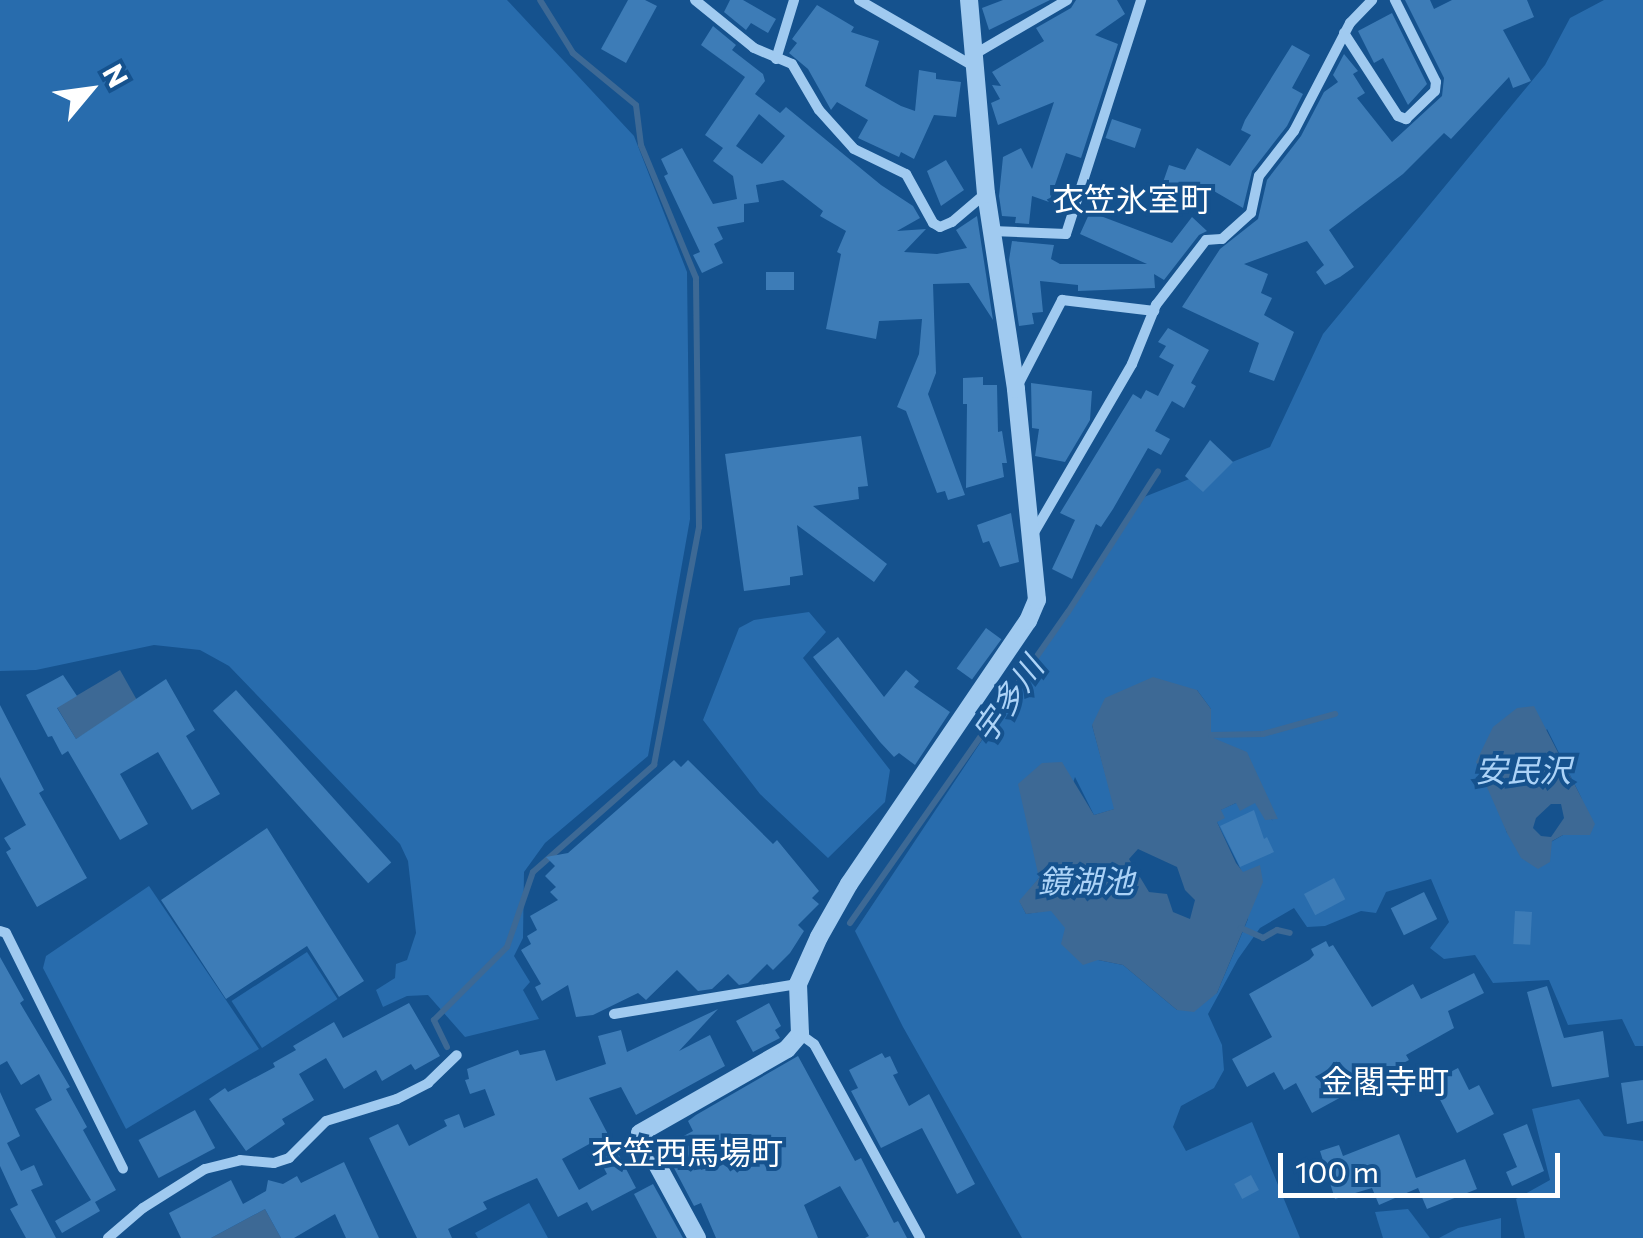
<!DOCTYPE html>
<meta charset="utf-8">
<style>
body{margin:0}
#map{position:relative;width:1643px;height:1238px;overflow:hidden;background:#15528e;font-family:Commissioner,"Noto Sans JP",sans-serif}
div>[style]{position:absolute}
.green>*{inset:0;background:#286cad;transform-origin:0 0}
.water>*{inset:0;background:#3d6995}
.stream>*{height:6px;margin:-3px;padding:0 3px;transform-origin:3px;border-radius:3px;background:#3d6995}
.building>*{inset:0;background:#3d7cb7;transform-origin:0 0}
.minor>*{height:10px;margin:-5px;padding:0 5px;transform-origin:5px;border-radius:5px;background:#a0caf0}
.tertiary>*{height:18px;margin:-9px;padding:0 9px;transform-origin:9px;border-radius:9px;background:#a0caf0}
span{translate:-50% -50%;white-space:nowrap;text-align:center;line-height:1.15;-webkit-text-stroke:8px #15528e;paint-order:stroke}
.neighbourhood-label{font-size:32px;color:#fff}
.water-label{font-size:32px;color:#acd3f7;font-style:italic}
.north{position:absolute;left:40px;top:40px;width:100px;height:100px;-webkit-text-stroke:8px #15528e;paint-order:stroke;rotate:61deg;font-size:28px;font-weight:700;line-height:40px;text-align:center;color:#fff}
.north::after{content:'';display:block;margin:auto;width:35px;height:45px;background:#fff;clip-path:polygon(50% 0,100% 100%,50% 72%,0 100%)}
.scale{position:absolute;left:1278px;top:1153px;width:282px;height:45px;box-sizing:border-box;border:5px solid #fff;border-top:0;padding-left:12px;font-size:30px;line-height:35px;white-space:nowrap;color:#fff;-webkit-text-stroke:8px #15528e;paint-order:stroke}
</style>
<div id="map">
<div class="green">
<i style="clip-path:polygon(0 0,507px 0,634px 136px,687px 272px,690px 519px,648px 756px,545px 843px,524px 872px,523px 938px,514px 956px,530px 982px,523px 990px,539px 1019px,465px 1037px,428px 995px,407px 996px,383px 1007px,376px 990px,395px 978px,396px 964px,407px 960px,416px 933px,408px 861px,400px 844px,229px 666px,200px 650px,154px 645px,36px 670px,0 671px)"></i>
<i style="clip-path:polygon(evenodd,1604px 0,1643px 0,1643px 1046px,1635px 1046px,1622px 1019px,1568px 1025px,1549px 980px,1493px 983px,1475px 955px,1444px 959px,1430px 948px,1449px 922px,1431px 879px,1386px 892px,1376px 913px,1361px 911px,1325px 926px,1307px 927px,1294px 908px,1260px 928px,1238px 959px,1208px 1014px,1222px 1045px,1224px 1070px,1214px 1088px,1181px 1106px,1173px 1127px,1186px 1151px,1252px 1122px,1300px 1238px,1022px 1238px,903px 1027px,855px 931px,1144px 497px,1270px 447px,1323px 334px,1545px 65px,1570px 18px,1604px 0,1197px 690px,1211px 709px,1211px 737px,1273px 821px,1256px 803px,1236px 803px,1220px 810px,1217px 822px,1242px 872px,1248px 919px,1217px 993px,1177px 1010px,1123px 965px,1098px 960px,1051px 910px,1026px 914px,1020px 902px,1039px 878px,1075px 777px,1094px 815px,1115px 809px,1092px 725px,1197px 690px,1604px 0,1547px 729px,1581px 797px,1590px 834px,1563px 835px,1551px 842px,1507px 833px,1495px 798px,1547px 729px)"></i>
<i style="clip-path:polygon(809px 612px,826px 632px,803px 658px,890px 770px,885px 802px,828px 858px,760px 794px,703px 720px,739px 628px,754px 620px)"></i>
<i style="clip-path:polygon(149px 886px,259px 1049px,126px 1129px,43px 968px,46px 956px)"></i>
<i style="left:307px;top:952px;width:56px;height:90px;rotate:57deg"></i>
<i style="clip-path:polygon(1579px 1099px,1604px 1136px,1643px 1141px,1643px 1238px,1525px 1238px,1516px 1199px,1550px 1180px,1532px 1109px)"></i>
<i style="clip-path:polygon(529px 1203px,548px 1238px,478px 1238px,475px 1233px)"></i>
<i style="clip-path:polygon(1408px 1209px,1430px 1238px,1383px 1238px,1375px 1212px)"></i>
<i style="clip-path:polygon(1501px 1218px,1501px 1238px,1439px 1238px,1458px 1228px)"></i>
</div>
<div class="water">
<i style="clip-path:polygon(120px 670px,138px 702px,76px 739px,55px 704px,66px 702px)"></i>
<i style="clip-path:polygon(evenodd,1153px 677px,1197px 690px,1211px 709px,1211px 737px,1247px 752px,1278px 819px,1265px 820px,1255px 803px,1240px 811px,1236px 803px,1221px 810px,1225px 818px,1217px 822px,1236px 863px,1243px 872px,1260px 865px,1263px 882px,1217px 993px,1194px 1012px,1177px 1010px,1123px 965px,1098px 960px,1083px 965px,1061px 944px,1065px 928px,1051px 911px,1026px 914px,1019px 901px,1039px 878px,1018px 784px,1042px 763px,1062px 762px,1094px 815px,1114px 809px,1092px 725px,1105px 698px,1153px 677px,1138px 849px,1177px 867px,1185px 890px,1195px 900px,1190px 919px,1173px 912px,1167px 894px,1149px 892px,1129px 859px,1138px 849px)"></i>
<i style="clip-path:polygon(evenodd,1534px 706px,1595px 824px,1590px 835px,1563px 835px,1552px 841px,1550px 862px,1538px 869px,1521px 858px,1507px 833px,1476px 762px,1493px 727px,1517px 708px,1534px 706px,1551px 804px,1561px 804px,1564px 818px,1551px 837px,1541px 836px,1533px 828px,1536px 818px,1551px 804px)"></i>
<i style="clip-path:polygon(265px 1209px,281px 1238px,211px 1238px)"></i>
</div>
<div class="stream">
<i style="left:1211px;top:735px;width:52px;rotate:-1.1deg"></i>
<i style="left:1263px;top:734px;width:75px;rotate:-15.5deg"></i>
<i style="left:850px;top:923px;width:380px;rotate:-55deg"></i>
<i style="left:1068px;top:612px;width:167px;rotate:-57.4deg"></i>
<i style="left:1241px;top:928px;width:24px;rotate:24deg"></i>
<i style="left:1263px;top:938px;width:16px;rotate:-30deg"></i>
<i style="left:1277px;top:930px;width:13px;rotate:13deg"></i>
<i style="left:447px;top:1047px;width:30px;rotate:-116deg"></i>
<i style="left:434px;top:1020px;width:103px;rotate:-45deg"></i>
<i style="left:507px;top:947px;width:79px;rotate:-70.9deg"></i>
<i style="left:533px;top:872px;width:162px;rotate:-41.5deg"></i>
<i style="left:654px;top:765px;width:242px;rotate:-79.3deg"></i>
<i style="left:699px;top:527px;width:249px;rotate:-90.7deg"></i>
<i style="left:696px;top:278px;width:144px;rotate:-112.5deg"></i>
<i style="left:641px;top:145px;width:40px;rotate:-97.1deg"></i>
<i style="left:636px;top:105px;width:82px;rotate:-140.5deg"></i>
<i style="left:573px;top:53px;width:62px;rotate:-121.9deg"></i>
</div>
<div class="building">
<i style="clip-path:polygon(628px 0,645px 0,657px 6px,626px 63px,601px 49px)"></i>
<i style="clip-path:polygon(730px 0,743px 0,776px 19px,768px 33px,751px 23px,746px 30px,724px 12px)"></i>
<i style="clip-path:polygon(1003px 0,1050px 0,989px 30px,982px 8px)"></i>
<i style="clip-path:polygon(1076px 0,1117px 0,1125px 14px,1095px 35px,1118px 44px,1081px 158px,1066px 153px,1049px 202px,1032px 196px,1029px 224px,1015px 223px,1016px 217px,1002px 216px,999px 196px,1003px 157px,1021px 148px,1032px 169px,1054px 102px,998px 125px,991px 103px,1000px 99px,992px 85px,1001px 86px,992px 72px,1044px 41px,1036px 28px,1071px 8px)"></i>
<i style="clip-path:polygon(1405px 0,1430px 0,1434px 9px,1452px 0,1527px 0,1534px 17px,1503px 30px,1531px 81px,1513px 88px,1509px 77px,1451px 139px,1444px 133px,1403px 174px,1329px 230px,1354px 267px,1340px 277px,1325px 285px,1316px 272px,1324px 265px,1307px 241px,1244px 264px,1268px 274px,1261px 293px,1272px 298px,1264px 315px,1294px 332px,1274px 381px,1249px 372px,1259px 343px,1182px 307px,1220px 249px,1258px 219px,1267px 180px,1301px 136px,1324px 92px,1338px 82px,1333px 75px,1344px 54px,1358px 71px,1353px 74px,1365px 93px,1357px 98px,1392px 142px,1442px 96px,1444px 78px)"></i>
<i style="clip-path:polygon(817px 5px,854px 27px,851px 32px,879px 41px,865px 86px,901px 106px,915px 111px,919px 70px,936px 73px,936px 79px,961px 82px,956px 117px,934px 115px,914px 159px,901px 152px,899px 157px,858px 138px,868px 120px,837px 102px,831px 110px,808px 69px,789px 53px,797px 43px,792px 39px)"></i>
<i style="clip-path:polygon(1392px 13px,1427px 84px,1408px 105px,1383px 58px,1374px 63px,1358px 31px)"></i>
<i style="clip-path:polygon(evenodd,713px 26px,736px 45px,732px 50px,763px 74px,765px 81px,755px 94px,780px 113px,786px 107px,881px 185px,913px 206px,920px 218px,897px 231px,926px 229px,904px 252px,937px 254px,967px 248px,956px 230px,977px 216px,993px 320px,969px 283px,933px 284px,936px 373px,928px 394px,965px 495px,948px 500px,945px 491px,937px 493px,906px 411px,897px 407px,919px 354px,922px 319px,879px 321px,876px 339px,826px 329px,841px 254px,837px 252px,846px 231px,820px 216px,823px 211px,783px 180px,756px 185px,759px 202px,744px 204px,744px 222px,717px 227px,723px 239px,714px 244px,723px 263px,702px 273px,693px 255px,700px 252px,664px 176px,668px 174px,661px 159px,682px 148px,713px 204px,737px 199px,733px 176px,713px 161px,723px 148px,705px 135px,745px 77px,701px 45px,713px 26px,759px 114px,785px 136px,762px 164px,736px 146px,759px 114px)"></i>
<i style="clip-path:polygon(1292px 45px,1310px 55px,1292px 88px,1303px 94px,1287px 126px,1252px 171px,1243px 208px,1207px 187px,1192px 187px,1188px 199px,1161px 188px,1169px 165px,1185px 170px,1197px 148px,1230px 166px,1251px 135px,1241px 130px,1245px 120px)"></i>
<i style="left:1112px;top:119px;width:31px;height:20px;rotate:19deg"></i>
<i style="clip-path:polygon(946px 160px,964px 190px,941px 206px,927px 171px)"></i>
<i style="clip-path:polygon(1090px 212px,1172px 243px,1192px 217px,1207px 231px,1199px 235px,1164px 280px,1154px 274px,1155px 288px,1078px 291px,1078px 285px,1040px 281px,1043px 312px,1032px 313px,1034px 324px,1019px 326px,1009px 260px,1012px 241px,1054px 245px,1051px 259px,1060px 264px,1147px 264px,1080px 234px)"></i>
<i style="left:794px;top:272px;width:18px;height:28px;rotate:90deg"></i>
<i style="clip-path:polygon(1168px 328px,1209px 350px,1191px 383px,1196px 386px,1184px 408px,1172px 401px,1155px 431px,1170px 439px,1161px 455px,1148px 448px,1113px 509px,1101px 527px,1096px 524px,1072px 579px,1052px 569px,1075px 520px,1060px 513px,1133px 394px,1141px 399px,1146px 390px,1158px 396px,1174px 365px,1159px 357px,1166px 346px,1158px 342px)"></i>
<i style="clip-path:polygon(983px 377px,983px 385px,997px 385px,998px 432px,1002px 431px,1007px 463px,1002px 463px,1004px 477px,966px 488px,967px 404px,963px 404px,963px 378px)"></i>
<i style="clip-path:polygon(1031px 383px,1092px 391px,1090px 420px,1065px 462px,1035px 456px,1039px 429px,1032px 428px)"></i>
<i style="clip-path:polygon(861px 436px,868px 486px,858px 487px,859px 499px,813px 506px,887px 564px,874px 582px,797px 525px,803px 575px,790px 577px,790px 585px,744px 591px,725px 454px)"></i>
<i style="clip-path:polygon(1210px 440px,1233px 462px,1203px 492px,1185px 476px)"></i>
<i style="clip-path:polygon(1011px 513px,1019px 562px,1000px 567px,989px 541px,983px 543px,977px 525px)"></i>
<i style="left:986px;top:628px;width:19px;height:50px;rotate:36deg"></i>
<i style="clip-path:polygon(838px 637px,884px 697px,906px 670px,919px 681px,914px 687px,950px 712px,915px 765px,899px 753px,894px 757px,880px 742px,813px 657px)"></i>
<i style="clip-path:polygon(63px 675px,77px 696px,57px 708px,76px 739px,166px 679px,195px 730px,186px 736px,220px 794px,192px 810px,158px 752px,120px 774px,148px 824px,120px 840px,68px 751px,62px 755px,52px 736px,48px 737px,26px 695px)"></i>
<i style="left:236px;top:690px;width:232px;height:31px;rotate:48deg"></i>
<i style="clip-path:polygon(0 705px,44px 790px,39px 793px,87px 878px,37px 907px,6px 852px,11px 849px,4px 838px,26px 825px,0 777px)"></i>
<i style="clip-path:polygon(674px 760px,681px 767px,688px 760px,773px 844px,777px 840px,819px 891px,812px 898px,819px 904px,798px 925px,804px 931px,790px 953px,773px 970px,767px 964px,748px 983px,739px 985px,728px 974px,712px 989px,698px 991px,677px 970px,646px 1000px,638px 993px,593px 1015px,576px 1017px,568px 985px,542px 1001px,535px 987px,541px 984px,521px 950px,531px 944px,527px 936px,537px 930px,530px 916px,558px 900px,550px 892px,556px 887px,545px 876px,555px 866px,546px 857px,568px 853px)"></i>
<i style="clip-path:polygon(1254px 810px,1264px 839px,1267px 837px,1274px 852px,1240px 867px,1220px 826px)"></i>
<i style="clip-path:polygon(267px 828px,364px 981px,339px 997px,307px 946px,226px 999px,161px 900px)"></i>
<i style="left:1334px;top:878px;width:24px;height:34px;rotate:62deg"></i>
<i style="left:1424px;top:892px;width:30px;height:37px;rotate:64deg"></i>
<i style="left:1515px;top:911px;width:17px;height:33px;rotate:3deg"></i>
<i style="clip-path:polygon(1326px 941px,1329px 947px,1333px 945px,1372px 1007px,1413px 984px,1421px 999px,1474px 973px,1484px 993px,1448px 1011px,1454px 1028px,1406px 1055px,1409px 1060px,1312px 1113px,1296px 1083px,1284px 1090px,1274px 1072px,1247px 1087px,1232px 1059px,1272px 1037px,1249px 994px,1309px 960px,1314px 955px,1311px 949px)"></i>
<i style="clip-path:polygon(0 957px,24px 1000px,20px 1003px,70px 1087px,66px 1089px,87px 1127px,83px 1130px,116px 1190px,95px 1202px,100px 1211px,62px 1233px,55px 1221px,91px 1200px,35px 1109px,52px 1100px,39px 1074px,21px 1085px,7px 1061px,0 1065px)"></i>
<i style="clip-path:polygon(1547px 986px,1564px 1038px,1603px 1031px,1609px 1077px,1552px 1087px,1527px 992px)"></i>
<i style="clip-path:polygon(409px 1003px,440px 1056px,415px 1070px,411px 1064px,382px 1081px,376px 1070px,344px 1089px,326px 1058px,299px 1074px,314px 1100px,282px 1119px,285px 1124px,246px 1151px,209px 1099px,225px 1088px,228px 1092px,275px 1067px,273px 1063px,296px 1050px,293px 1046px,334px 1022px,343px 1038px)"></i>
<i style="clip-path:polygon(769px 1003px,781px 1026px,775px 1030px,780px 1038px,753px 1052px,736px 1021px)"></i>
<i style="clip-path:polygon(evenodd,718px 1009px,679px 1051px,710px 1035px,725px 1066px,636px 1115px,621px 1087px,589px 1098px,636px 1188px,592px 1211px,587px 1202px,558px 1217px,537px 1178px,483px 1202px,487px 1209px,448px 1229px,452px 1238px,417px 1238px,369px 1138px,398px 1124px,409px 1146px,447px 1126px,444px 1120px,459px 1114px,464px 1128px,495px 1115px,485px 1089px,470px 1094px,465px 1080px,469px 1079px,467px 1069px,487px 1061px,518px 1050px,520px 1055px,545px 1050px,556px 1081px,606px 1064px,598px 1036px,621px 1030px,627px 1052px,718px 1009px,591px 1143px,607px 1174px,579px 1190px,562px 1159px,591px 1143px)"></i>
<i style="clip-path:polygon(882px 1053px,885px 1058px,890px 1056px,898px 1073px,893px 1075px,909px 1106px,929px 1094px,975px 1184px,957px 1194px,922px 1128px,881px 1148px,851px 1091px,858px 1088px,849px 1070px)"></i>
<i style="clip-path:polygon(798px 1056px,855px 1161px,861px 1158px,894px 1223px,898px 1221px,907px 1238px,865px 1238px,869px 1236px,840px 1186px,804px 1205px,818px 1238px,716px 1238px,701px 1203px,694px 1206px,663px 1147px,693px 1131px,688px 1121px,696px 1115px)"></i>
<i style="clip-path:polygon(1458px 1068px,1469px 1090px,1479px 1085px,1494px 1114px,1457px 1133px,1431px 1082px)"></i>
<i style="clip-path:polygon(1643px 1080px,1643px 1121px,1627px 1124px,1621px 1083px)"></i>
<i style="clip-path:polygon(0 1092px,20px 1136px,7px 1143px,21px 1171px,34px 1165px,43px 1185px,31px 1190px,56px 1238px,26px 1238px,10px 1209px,18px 1205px,0 1166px)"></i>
<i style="left:195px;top:1110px;width:43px;height:64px;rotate:62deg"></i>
<i style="clip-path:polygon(1527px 1124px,1544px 1171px,1512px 1186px,1506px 1172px,1517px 1167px,1503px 1134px)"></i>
<i style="clip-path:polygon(1399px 1134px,1416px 1178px,1465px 1159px,1477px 1189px,1427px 1209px,1418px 1188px,1379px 1205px,1372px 1188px,1335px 1199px,1320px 1151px,1339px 1145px,1343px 1156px)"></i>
<i style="clip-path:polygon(344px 1162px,379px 1238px,346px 1238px,335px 1214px,294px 1238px,281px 1238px,265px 1209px,211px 1238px,181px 1238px,169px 1213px,231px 1180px,243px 1204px,266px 1191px,268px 1180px,283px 1184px,297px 1176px,301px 1183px)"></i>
<i style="left:1251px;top:1175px;width:17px;height:19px;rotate:62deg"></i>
<i style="clip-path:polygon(653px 1184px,683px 1238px,657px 1238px,634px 1194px)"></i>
</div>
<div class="minor">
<i style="left:695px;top:0;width:76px;rotate:39.1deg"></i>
<i style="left:754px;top:48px;width:41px;rotate:22.8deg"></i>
<i style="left:792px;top:64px;width:53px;rotate:59.6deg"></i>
<i style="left:819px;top:110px;width:52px;rotate:48.1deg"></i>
<i style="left:854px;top:149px;width:58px;rotate:25.7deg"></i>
<i style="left:906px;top:174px;width:56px;rotate:61.1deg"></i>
<i style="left:933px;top:223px;width:8px;rotate:30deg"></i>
<i style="left:940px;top:227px;width:13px;rotate:-23deg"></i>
<i style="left:952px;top:222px;width:43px;rotate:-40.3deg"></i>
<i style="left:859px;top:0;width:134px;rotate:30deg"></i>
<i style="left:1344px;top:33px;width:99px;rotate:57deg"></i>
<i style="left:1398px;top:116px;width:9px;rotate:21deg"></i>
<i style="left:1406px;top:119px;width:40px;rotate:-44deg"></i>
<i style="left:1435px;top:91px;width:9px;rotate:-84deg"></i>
<i style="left:1436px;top:82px;width:92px;rotate:-116.6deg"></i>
<i style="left:975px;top:54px;width:107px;rotate:-30.4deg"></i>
<i style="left:776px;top:59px;width:62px;rotate:-73deg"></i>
<i style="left:992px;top:231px;width:74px;rotate:2.3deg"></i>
<i style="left:1066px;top:234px;width:246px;rotate:-72.2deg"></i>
<i style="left:1018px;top:385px;width:96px;rotate:-62.6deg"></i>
<i style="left:1062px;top:300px;width:93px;rotate:6.8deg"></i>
<i style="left:1032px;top:536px;width:199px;rotate:-59.8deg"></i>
<i style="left:1132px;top:364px;width:64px;rotate:-67.9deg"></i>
<i style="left:1156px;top:305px;width:82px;rotate:-52.4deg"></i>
<i style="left:1206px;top:240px;width:16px;rotate:-4deg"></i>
<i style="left:1222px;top:239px;width:39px;rotate:-42deg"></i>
<i style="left:1251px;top:213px;width:38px;rotate:-78deg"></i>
<i style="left:1259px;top:176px;width:57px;rotate:-52.1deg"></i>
<i style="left:1294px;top:131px;width:122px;rotate:-62.6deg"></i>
<i style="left:1350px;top:23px;width:32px;rotate:-46deg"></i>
<i style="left:0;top:931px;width:6px;rotate:18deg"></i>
<i style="left:6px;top:933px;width:263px;rotate:63.6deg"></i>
<i style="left:614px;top:1014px;width:186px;rotate:-9.3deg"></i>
<i style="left:800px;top:1034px;width:17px;rotate:36deg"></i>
<i style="left:814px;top:1044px;width:221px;rotate:61.3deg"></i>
<i style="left:108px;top:1238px;width:46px;rotate:-40.6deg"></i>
<i style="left:143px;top:1208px;width:73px;rotate:-32.2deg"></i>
<i style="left:205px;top:1169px;width:36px;rotate:-14deg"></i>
<i style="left:240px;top:1160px;width:34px;rotate:5deg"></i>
<i style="left:274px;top:1163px;width:16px;rotate:-18deg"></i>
<i style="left:289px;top:1158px;width:52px;rotate:-45deg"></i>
<i style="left:326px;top:1121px;width:74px;rotate:-17.2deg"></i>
<i style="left:397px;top:1099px;width:35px;rotate:-27deg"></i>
<i style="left:428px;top:1083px;width:40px;rotate:-44deg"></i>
</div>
<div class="tertiary">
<i style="left:697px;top:1238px;width:119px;rotate:-118.5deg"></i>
<i style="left:640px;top:1133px;width:169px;rotate:-29.7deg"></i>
<i style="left:787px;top:1049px;width:20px;rotate:-49deg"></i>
<i style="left:800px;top:1034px;width:50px;rotate:-92.3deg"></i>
<i style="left:798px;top:984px;width:51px;rotate:-65.9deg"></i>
<i style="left:819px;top:937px;width:61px;rotate:-60.5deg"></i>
<i style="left:849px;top:884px;width:318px;rotate:-55.8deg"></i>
<i style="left:1028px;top:621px;width:23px;rotate:-67deg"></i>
<i style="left:1037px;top:600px;width:212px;rotate:-95.7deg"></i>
<i style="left:1016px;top:389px;width:197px;rotate:-98.7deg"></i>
<i style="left:986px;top:194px;width:195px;rotate:-95deg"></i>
</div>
<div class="neighbourhood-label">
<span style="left:1132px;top:198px">衣笠氷室町</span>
<span style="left:1385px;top:1080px">金閣寺町</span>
<span style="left:687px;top:1151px">衣笠西馬場町</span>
</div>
<div class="water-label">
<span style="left:1007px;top:699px;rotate:-55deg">宇多川</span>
<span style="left:1523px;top:769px">安民沢</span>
<span style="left:1086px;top:880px">鏡湖池</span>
</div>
<div class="north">N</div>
<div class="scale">100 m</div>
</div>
